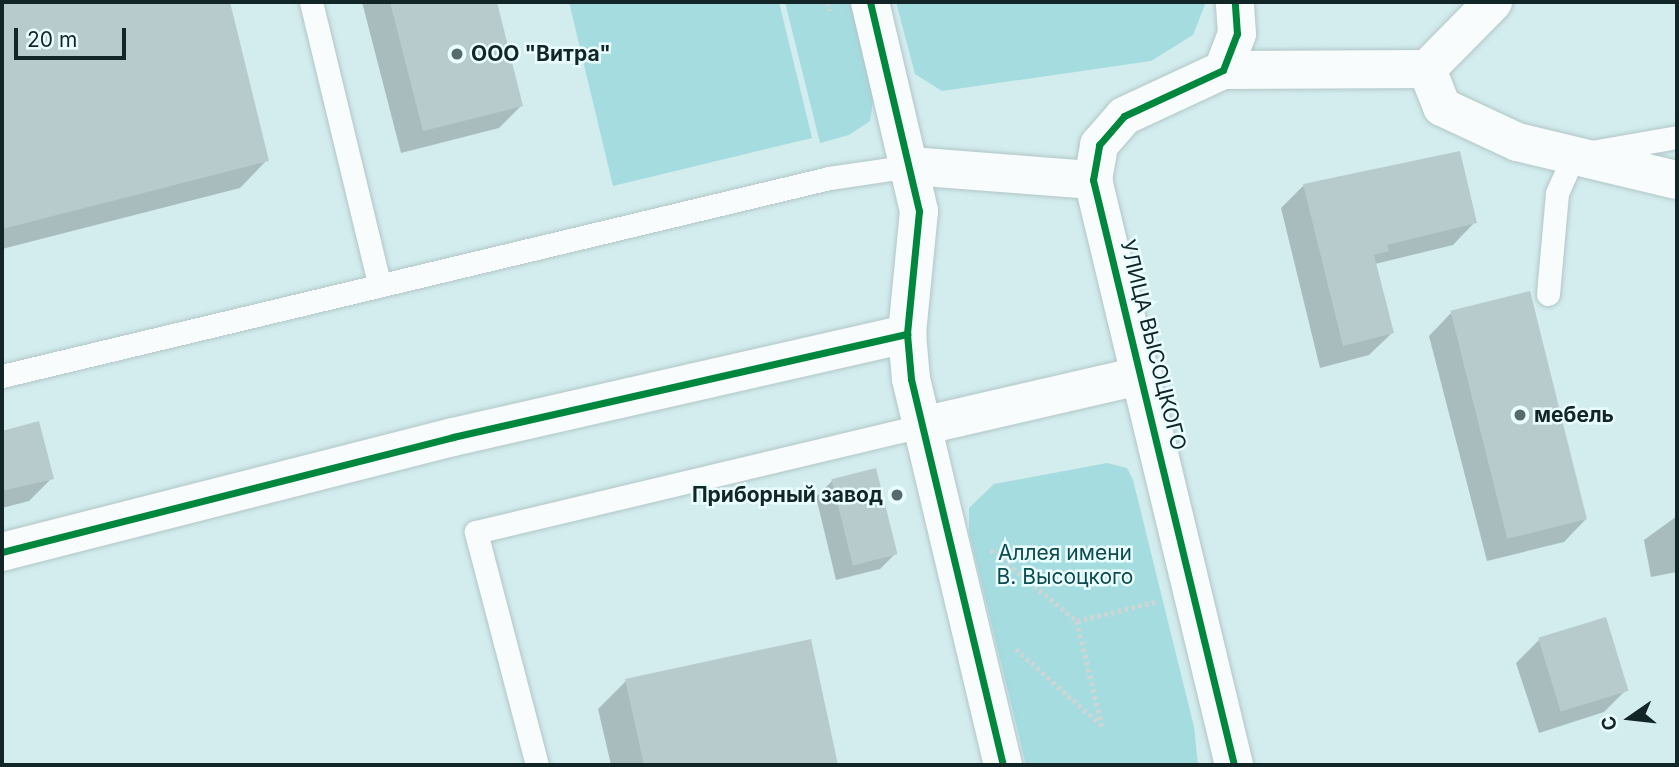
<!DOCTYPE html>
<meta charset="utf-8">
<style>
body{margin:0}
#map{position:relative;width:1679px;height:767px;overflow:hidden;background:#d3ecee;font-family:Inter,sans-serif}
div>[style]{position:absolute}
.green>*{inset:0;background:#a5dce0}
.shadow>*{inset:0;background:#0003}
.building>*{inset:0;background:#b8cbcc;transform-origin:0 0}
.path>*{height:4.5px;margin-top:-2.25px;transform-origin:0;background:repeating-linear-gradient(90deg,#cdd5d5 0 3.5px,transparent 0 7px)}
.roads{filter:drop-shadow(0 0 2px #b2c6c7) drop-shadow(0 0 2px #b2c6c7)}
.service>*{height:23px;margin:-11.5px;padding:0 11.5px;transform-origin:11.5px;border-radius:11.5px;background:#f8fcfc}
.minor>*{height:38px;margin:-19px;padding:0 19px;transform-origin:19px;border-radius:19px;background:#f8fcfc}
.cycleway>*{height:7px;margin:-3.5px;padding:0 3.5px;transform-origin:3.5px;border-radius:3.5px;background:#00873e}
.dots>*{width:19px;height:19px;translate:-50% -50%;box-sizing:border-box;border:4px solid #ebfeff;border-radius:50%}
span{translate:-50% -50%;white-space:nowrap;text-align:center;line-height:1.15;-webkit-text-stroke:5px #ebfeff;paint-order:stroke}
.poi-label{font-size:21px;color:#132627;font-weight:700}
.left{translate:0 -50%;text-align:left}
.right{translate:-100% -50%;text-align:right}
.street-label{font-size:21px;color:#132627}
.park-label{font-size:21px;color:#0c4b4f}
.frame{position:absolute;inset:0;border:4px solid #132627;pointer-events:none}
.north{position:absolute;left:1595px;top:683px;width:70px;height:70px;-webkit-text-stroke:5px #ebfeff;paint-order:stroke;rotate:256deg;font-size:19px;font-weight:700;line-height:28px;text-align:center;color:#132627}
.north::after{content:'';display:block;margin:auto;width:24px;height:32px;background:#132627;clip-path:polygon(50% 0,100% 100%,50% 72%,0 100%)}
.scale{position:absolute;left:14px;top:28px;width:112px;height:32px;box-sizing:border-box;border:4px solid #132627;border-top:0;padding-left:9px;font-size:21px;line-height:24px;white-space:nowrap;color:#132627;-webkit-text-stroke:5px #ebfeff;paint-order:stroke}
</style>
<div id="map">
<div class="green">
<i style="clip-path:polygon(569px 2px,779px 2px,812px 138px,613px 186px)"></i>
<i style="clip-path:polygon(785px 2px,854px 2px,874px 95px,870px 121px,849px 135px,820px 143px)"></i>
<i style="clip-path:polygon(896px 2px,1206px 2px,1193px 35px,1151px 61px,942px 91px,915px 74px)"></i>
<i style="clip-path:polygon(1107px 463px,1127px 468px,1133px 480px,1194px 727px,1198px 765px,1026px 765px,969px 532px,969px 508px,994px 484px)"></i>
</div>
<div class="shadow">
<i style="clip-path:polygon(2px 2px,228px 2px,267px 160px,240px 188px,2px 249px)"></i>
<i style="clip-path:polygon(362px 2px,495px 2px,521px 106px,499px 128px,401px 153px)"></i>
<i style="clip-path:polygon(1459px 153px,1475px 222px,1453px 245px,1375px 264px,1392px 333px,1369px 355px,1320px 368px,1281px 208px,1303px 186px)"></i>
<i style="clip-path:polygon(1451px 313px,1586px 519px,1564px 542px,1487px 561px,1429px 336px)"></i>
<i style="clip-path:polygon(38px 423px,52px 478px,29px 501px,2px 508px,2px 432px)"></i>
<i style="clip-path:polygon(832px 481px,896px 553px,880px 569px,836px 580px,816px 497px)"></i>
<i style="clip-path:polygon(1677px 516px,1677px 572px,1651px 577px,1644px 540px)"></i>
<i style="clip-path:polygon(1539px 640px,1627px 689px,1604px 712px,1539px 733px,1516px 663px)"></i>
<i style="clip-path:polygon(810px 641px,837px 765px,611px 765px,598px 709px,626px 681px)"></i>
</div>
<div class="building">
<i style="clip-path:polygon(2px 2px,230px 2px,269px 161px,2px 229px)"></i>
<i style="clip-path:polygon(390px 2px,497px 2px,523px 106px,423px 131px)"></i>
<i style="clip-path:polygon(1460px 151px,1477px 223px,1387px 245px,1389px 251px,1374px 255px,1394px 333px,1343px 346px,1303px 184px)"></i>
<i style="left:1530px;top:291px;width:235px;height:82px;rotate:76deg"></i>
<i style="clip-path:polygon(39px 421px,54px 479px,2px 491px,2px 431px)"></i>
<i style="left:876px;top:468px;width:89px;height:46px;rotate:76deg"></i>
<i style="left:1606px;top:617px;width:77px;height:71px;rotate:73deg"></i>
<i style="clip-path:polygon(811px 639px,838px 765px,644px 765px,625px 679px)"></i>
</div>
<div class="path">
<i style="left:828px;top:2px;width:9px;rotate:77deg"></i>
<i style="left:991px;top:550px;width:112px;rotate:39.5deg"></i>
<i style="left:1077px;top:621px;width:108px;rotate:76.6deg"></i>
<i style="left:1077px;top:621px;width:80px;rotate:-13.7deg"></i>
<i style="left:1016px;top:649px;width:114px;rotate:41.8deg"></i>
</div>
<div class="roads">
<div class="service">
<i style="left:311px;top:2px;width:289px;rotate:76.4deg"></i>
<i style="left:1548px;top:294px;width:101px;rotate:-84.9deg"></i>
<i style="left:1557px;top:193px;width:42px;rotate:-65.9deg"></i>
<i style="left:1574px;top:155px;width:105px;rotate:-9.9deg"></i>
<i style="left:2px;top:376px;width:850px;rotate:-13.46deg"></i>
<i style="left:829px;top:178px;width:82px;rotate:-8.4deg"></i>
<i style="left:537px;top:765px;width:241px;rotate:-104.7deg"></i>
<i style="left:476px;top:532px;width:458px;rotate:-13.4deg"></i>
</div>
<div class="minor">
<i style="left:870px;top:2px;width:215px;rotate:76.8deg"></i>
<i style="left:919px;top:211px;width:124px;rotate:95.6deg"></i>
<i style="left:907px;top:334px;width:45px;rotate:84.9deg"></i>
<i style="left:911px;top:379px;width:397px;rotate:76.6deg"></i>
<i style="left:1427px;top:69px;width:94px;rotate:-45.4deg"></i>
<i style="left:1223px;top:70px;width:204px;rotate:-0.3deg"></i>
<i style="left:1427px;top:69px;width:41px;rotate:68.5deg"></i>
<i style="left:1442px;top:107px;width:83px;rotate:25deg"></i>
<i style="left:1517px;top:142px;width:164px;rotate:13.4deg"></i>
<i style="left:910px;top:166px;width:184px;rotate:4.4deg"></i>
<i style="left:922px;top:426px;width:227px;rotate:-13deg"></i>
<i style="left:2px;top:552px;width:465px;rotate:-14.3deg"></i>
<i style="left:453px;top:437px;width:466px;rotate:-12.8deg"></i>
<i style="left:1234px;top:765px;width:602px;rotate:-103.55deg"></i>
<i style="left:1093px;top:180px;width:36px;rotate:-80deg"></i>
<i style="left:1099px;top:145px;width:38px;rotate:-49deg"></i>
<i style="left:1124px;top:116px;width:109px;rotate:-24.9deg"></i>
<i style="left:1223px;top:70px;width:39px;rotate:-69deg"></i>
<i style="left:1237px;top:34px;width:32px;rotate:-94deg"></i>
</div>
</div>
<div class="cycleway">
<i style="left:870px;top:2px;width:215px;rotate:76.8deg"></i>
<i style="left:919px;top:211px;width:124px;rotate:95.6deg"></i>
<i style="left:907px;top:334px;width:45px;rotate:84.9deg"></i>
<i style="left:911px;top:379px;width:397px;rotate:76.6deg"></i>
<i style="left:2px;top:552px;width:465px;rotate:-14.3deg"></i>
<i style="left:453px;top:437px;width:466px;rotate:-12.8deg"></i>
<i style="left:1234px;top:765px;width:602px;rotate:-103.55deg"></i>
<i style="left:1093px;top:180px;width:36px;rotate:-80deg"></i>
<i style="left:1099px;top:145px;width:38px;rotate:-49deg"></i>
<i style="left:1124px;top:116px;width:109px;rotate:-24.9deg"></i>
<i style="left:1223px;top:70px;width:39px;rotate:-69deg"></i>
<i style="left:1237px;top:34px;width:32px;rotate:-94deg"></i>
</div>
<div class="dots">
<i style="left:457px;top:54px;background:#566b6d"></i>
<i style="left:1520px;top:415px;background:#566b6d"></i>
<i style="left:897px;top:495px;background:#566b6d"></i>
</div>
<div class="poi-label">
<span class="left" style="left:471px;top:54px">ООО "Витра"</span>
<span class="left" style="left:1534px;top:415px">мебель</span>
<span class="right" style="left:883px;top:495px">Приборный завод</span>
</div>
<div class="street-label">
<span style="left:1153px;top:345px;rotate:76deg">УЛИЦА ВЫСОЦКОГО</span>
</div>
<div class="park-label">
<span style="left:1065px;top:565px">Аллея имени<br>В. Высоцкого</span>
</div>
<div class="frame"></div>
<div class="north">С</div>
<div class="scale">20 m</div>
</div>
